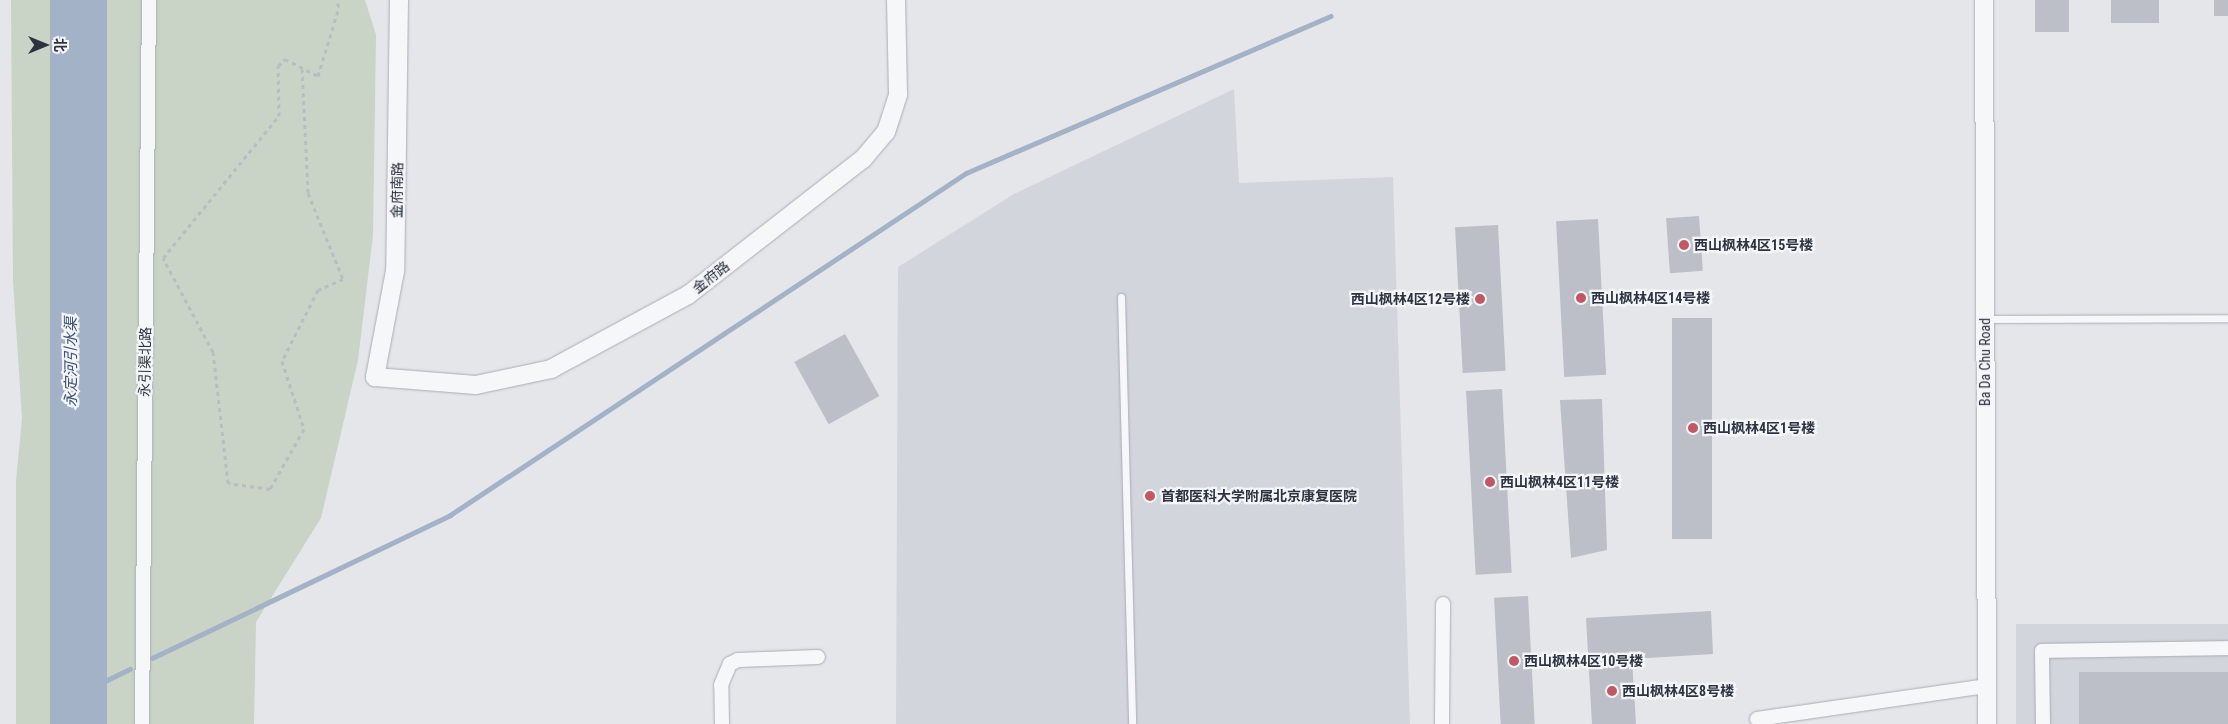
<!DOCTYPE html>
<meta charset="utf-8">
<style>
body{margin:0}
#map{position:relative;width:2228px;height:724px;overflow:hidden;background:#e4e6ea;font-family:"Roboto Condensed","Noto Sans SC",sans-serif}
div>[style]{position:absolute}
.built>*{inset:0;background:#d2d5dc;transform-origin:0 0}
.green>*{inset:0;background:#c9d3c6}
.water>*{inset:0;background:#a3b2c6;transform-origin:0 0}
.stream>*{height:5px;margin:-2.5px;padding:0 2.5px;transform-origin:2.5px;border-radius:2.5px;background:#a3b2c6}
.building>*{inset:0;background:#bcbfc7;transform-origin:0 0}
.path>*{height:3px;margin-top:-1.5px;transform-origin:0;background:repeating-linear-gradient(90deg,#babcc2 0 4px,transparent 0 8px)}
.roads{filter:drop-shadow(0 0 1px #a9adb4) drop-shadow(0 0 1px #a9adb4)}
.service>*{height:7px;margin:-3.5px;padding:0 3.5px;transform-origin:3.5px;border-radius:3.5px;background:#f6f7f9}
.minor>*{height:14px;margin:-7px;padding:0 7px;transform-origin:7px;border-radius:7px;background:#f6f7f9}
.tertiary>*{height:18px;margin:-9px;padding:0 9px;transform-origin:9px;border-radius:9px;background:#f6f7f9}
.dots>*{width:14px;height:14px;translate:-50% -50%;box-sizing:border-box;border:2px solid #f4f5f8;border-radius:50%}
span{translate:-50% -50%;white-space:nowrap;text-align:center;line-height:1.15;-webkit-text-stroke:4.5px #f4f5f8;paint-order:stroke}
.street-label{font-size:14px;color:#2d3341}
.poi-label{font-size:14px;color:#2d3341;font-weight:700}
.left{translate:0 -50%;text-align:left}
.right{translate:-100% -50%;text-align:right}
.water-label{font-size:15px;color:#3c5071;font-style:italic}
.north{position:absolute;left:20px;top:20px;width:50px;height:50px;-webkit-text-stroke:4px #f4f5f8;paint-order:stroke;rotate:90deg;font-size:14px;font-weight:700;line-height:20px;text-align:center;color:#2d3341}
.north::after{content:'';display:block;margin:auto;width:18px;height:22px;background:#2d3341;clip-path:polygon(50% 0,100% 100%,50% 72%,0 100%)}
</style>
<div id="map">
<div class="built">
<i style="clip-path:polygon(1234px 89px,1239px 183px,1393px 177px,1410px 724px,896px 724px,898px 267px,1014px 194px)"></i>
<i style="left:2228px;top:624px;width:100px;height:212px;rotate:90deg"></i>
</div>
<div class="green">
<i style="clip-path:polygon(11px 0,365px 0,376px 35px,373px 235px,358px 360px,321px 518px,256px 622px,254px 724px,16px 724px,16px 482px,22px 418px,13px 281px)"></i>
</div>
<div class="water">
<i style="left:50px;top:0;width:57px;height:724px"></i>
</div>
<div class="stream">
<i style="left:152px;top:658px;width:331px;rotate:-25.6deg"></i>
<i style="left:450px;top:515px;width:619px;rotate:-33.54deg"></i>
<i style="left:966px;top:173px;width:397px;rotate:-23.3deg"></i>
<i style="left:103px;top:682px;width:30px;rotate:-26deg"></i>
</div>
<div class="building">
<i style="left:2035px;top:0;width:34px;height:32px"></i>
<i style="left:2111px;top:0;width:48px;height:23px"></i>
<i style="left:2214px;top:0;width:14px;height:16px"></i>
<i style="left:1699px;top:216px;width:55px;height:33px;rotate:86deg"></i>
<i style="left:1598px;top:219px;width:156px;height:42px;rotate:87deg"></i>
<i style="left:1498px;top:225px;width:146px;height:43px;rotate:87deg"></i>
<i style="left:1672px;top:318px;width:40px;height:221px"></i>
<i style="left:845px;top:334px;width:71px;height:58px;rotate:61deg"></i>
<i style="left:1502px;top:389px;width:184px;height:36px;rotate:87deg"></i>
<i style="clip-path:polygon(1602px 399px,1607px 550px,1571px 558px,1560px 400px)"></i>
<i style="left:1528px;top:596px;width:128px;height:34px;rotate:87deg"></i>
<i style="clip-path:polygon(1711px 611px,1713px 654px,1632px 659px,1636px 724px,1592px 724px,1586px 618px)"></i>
<i style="left:2228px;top:672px;width:52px;height:149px;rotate:90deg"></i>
</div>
<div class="path">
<i style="left:302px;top:69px;width:124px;rotate:87.2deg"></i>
<i style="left:308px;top:193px;width:93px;rotate:67.9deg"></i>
<i style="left:343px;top:279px;width:27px;rotate:156deg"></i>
<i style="left:318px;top:290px;width:80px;rotate:116.9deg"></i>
<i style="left:282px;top:361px;width:71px;rotate:72.1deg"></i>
<i style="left:304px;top:429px;width:69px;rotate:119.5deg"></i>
<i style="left:270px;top:489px;width:42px;rotate:-171.9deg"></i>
<i style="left:228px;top:483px;width:132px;rotate:-96.5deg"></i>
<i style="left:213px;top:352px;width:106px;rotate:-118deg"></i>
<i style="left:163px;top:258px;width:183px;rotate:-50.8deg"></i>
<i style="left:279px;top:116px;width:50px;rotate:-91.1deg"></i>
<i style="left:278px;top:66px;width:10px;rotate:-45deg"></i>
<i style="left:285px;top:59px;width:37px;rotate:27deg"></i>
<i style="left:318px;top:76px;width:72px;rotate:-73.1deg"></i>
<i style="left:339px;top:7px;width:8px;rotate:-113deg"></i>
</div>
<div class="roads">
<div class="service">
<i style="left:1121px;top:297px;width:427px;rotate:88.5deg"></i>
<i style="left:1986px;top:319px;width:242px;rotate:-0.2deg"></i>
</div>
<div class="minor">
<i style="left:1757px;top:719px;width:231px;rotate:-8.2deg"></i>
<i style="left:142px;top:724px;width:724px;rotate:-89.45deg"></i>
<i style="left:722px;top:724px;width:39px;rotate:-91deg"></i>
<i style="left:721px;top:685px;width:23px;rotate:-67deg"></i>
<i style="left:730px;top:664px;width:9px;rotate:-27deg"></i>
<i style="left:738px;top:660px;width:80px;rotate:-2.1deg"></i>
<i style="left:1442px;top:724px;width:120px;rotate:-89.5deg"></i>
<i style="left:2043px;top:724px;width:73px;rotate:-90.8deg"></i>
<i style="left:2042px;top:651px;width:186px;rotate:-0.9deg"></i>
</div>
<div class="tertiary">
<i style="left:399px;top:0;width:271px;rotate:90.8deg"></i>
<i style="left:395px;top:271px;width:108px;rotate:100.7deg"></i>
<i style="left:375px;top:377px;width:101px;rotate:4.5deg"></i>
<i style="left:476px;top:385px;width:77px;rotate:-12deg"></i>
<i style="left:551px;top:369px;width:156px;rotate:-28.4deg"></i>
<i style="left:688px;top:295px;width:222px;rotate:-37.9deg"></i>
<i style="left:863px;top:159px;width:35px;rotate:-50deg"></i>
<i style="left:886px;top:132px;width:40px;rotate:-72deg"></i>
<i style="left:898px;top:94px;width:94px;rotate:-91.2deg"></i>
<i style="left:1984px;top:0;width:724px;rotate:89.76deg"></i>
</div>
</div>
<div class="dots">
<i style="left:1684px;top:245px;background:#c15862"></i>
<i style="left:1581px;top:298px;background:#c15862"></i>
<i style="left:1480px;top:299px;background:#c15862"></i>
<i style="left:1693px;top:428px;background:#c15862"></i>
<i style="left:1490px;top:482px;background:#c15862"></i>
<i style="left:1150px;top:496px;background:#c15862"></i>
<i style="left:1514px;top:661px;background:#c15862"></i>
<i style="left:1612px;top:691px;background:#c15862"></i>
</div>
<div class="street-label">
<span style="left:397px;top:190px;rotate:-89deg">金府南路</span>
<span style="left:711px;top:277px;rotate:-38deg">金府路</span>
<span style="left:145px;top:362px;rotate:-89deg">永引渠北路</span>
<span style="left:1985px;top:362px;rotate:-90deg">Ba Da Chu Road</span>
</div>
<div class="poi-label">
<span class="left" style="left:1694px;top:245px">西山枫林4区15号楼</span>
<span class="left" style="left:1591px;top:298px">西山枫林4区14号楼</span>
<span class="right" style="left:1470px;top:299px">西山枫林4区12号楼</span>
<span class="left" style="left:1703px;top:428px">西山枫林4区1号楼</span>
<span class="left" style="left:1500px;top:482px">西山枫林4区11号楼</span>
<span class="left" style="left:1161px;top:496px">首都医科大学附属北京康复医院</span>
<span class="left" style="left:1524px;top:661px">西山枫林4区10号楼</span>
<span class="left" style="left:1622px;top:691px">西山枫林4区8号楼</span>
</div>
<div class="water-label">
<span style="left:72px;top:362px;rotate:-90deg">永定河引水渠</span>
</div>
<div class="north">北</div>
</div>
